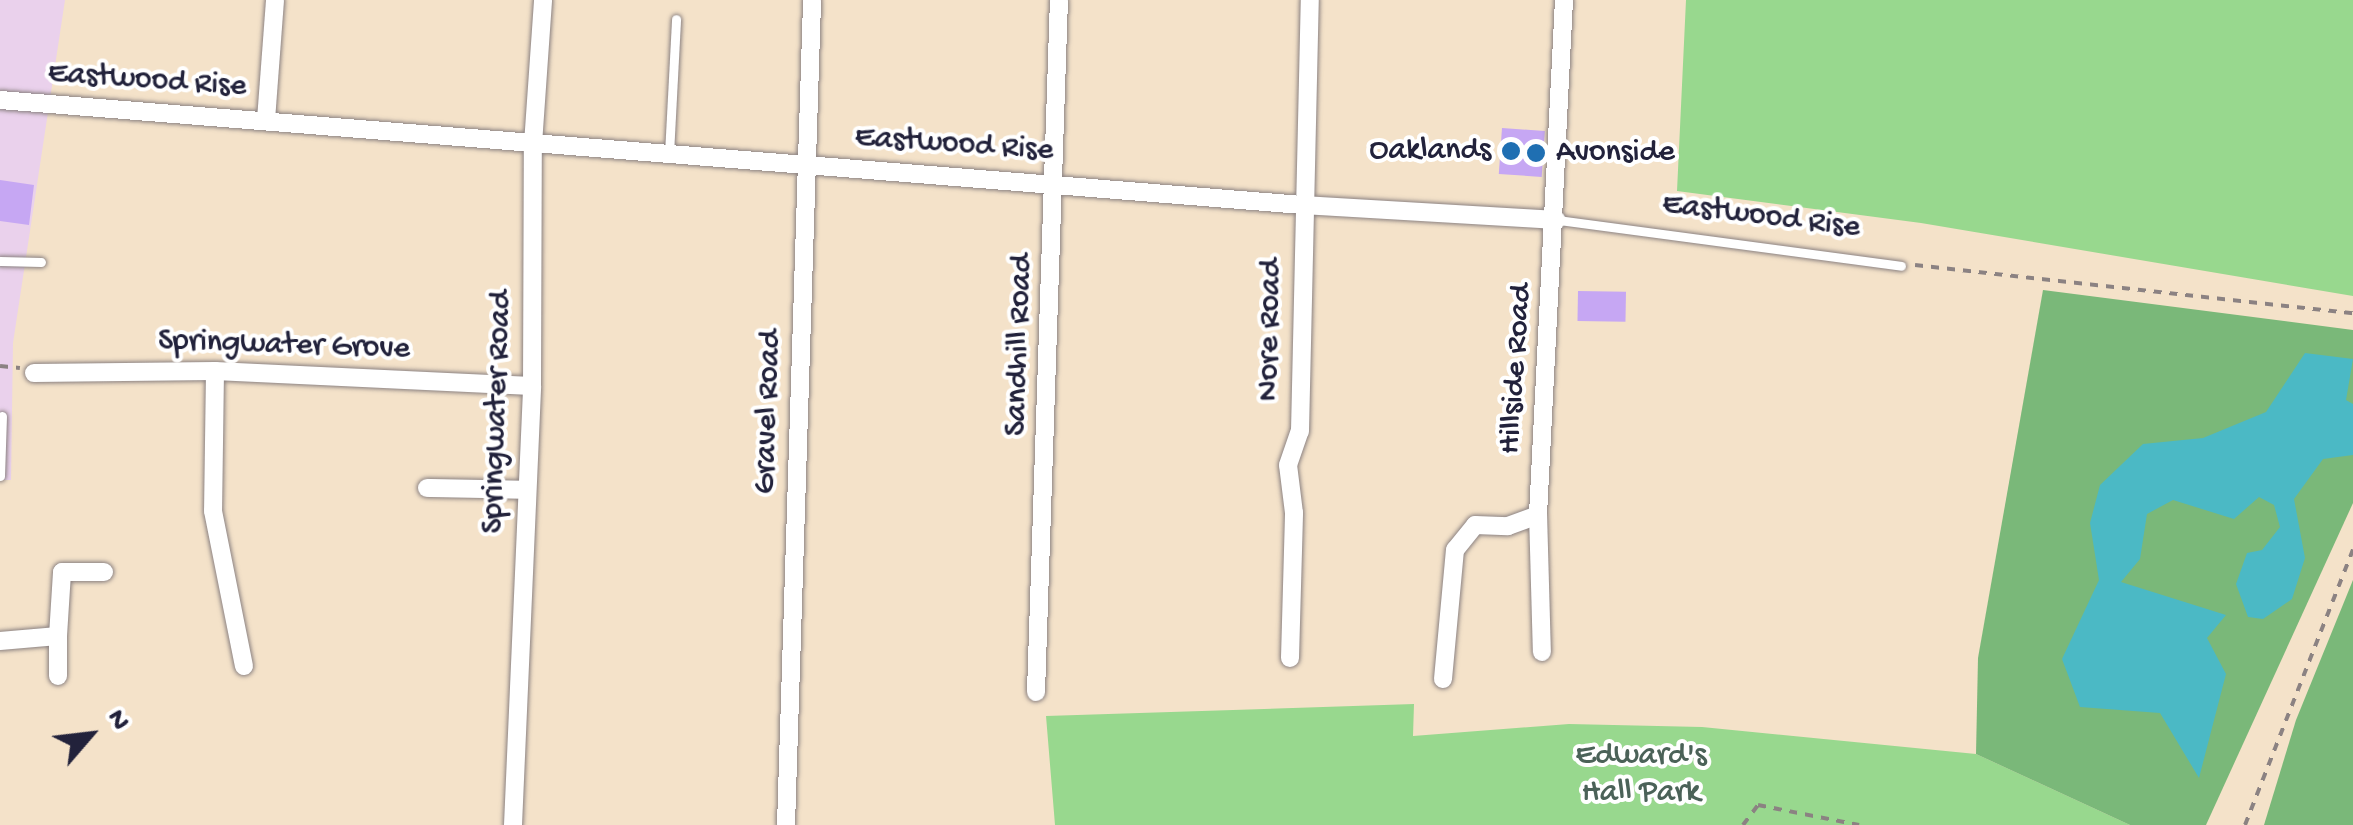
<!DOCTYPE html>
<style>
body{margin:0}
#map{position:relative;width:2353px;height:825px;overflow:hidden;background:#f4e2c9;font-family:"Gochi Hand",sans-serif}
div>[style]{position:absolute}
.built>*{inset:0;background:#ead1ec}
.green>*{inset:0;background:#98d88e}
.forest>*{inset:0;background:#7ab879}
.water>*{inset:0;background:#4bb9c5}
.building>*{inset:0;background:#c6a7f3;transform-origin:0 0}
.path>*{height:4px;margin-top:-2px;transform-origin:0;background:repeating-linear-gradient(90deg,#8b8282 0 8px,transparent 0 16px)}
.roads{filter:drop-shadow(0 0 2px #8b8282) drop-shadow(0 0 2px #8b8282)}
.lane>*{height:9px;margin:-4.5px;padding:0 4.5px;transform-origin:4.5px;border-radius:4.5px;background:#fff}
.street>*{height:18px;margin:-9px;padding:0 9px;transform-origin:9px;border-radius:9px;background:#fff}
.dots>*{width:28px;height:28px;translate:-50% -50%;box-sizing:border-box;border:5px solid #fff;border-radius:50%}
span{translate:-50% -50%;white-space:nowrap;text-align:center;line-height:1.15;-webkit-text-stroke:8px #fff;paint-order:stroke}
.street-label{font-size:32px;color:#22223b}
.poi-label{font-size:32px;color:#22223b}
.right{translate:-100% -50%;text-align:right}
.left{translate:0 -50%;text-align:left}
.park-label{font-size:32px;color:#4b6258}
.north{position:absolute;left:40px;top:685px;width:100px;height:100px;-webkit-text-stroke:8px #fff;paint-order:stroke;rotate:62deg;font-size:28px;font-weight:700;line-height:40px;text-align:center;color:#22223b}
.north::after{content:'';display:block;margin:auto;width:35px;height:45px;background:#22223b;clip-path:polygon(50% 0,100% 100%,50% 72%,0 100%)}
</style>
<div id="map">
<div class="built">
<i style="clip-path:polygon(0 0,65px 0,13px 343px,11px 480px,0 480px)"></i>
</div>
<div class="green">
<i style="clip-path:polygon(1686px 0,2353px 0,2353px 296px,1921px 223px,1677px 191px)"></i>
<i style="clip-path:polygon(1414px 704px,1413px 736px,1569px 724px,1702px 727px,1976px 754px,2130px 825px,1055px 825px,1046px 716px)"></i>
</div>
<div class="forest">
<i style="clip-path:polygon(2043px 290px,2353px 330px,2353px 503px,2206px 825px,2130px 825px,1976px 754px,1978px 658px)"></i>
<i style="clip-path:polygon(2353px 580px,2353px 825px,2264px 825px,2296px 720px)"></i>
</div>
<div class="water">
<i style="clip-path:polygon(2305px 353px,2353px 359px,2346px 400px,2353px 404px,2353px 455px,2323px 459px,2294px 499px,2305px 558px,2292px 599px,2263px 619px,2248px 617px,2236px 584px,2247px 553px,2262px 550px,2280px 527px,2274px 505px,2259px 497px,2234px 519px,2173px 500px,2147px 514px,2140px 559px,2121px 582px,2226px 615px,2207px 638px,2226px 674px,2199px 778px,2160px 713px,2080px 707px,2062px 659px,2099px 580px,2090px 523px,2100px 485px,2143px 444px,2203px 438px,2266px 412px)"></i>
</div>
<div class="building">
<i style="left:1502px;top:128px;width:43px;height:46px;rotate:4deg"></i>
<i style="clip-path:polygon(0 180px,34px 185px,29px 225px,0 221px)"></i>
<i style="left:1578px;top:291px;width:48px;height:30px;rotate:1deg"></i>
</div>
<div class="path">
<i style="left:1915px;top:265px;width:441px;rotate:6.3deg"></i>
<i style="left:0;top:366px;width:20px;rotate:6deg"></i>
<i style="left:1743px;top:825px;width:25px;rotate:-53deg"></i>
<i style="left:1758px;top:805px;width:103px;rotate:11.2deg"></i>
<i style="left:2245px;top:825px;width:296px;rotate:-68.6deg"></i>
</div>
<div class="roads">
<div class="lane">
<i style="left:669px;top:154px;width:135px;rotate:-87deg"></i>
<i style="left:1558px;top:220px;width:346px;rotate:7.6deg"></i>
<i style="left:0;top:261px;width:41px;rotate:1.4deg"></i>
<i style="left:0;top:476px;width:60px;rotate:-88.1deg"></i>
</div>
<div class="street">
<i style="left:0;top:100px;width:1307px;rotate:4.61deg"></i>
<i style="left:1303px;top:205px;width:254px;rotate:3.4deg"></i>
<i style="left:266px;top:120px;width:120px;rotate:-85.7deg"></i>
<i style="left:215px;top:371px;width:140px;rotate:90.8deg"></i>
<i style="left:213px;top:511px;width:158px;rotate:78.7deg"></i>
<i style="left:34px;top:373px;width:181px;rotate:-0.6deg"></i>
<i style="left:215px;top:371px;width:317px;rotate:2.7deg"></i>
<i style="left:427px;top:488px;width:100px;rotate:1.1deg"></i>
<i style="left:1538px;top:513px;width:139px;rotate:88.4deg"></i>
<i style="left:58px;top:636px;width:40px;rotate:90deg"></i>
<i style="left:0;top:641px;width:58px;rotate:-4.9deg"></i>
<i style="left:58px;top:636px;width:64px;rotate:-86.4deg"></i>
<i style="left:62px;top:572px;width:42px"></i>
<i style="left:1290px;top:658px;width:145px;rotate:-88.4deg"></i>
<i style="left:1294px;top:513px;width:48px;rotate:-97.1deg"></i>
<i style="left:1288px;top:465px;width:36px;rotate:-71deg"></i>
<i style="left:1300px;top:431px;width:431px;rotate:-88.7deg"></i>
<i style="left:1443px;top:679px;width:130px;rotate:-84.7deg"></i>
<i style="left:1455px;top:550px;width:32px;rotate:-51deg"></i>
<i style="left:1475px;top:525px;width:33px;rotate:2deg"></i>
<i style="left:1508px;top:526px;width:32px;rotate:-20deg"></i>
<i style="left:1538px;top:515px;width:516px;rotate:-87.11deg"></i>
<i style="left:1036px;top:692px;width:692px;rotate:-88.1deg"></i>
<i style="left:513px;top:825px;width:439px;rotate:-87.5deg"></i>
<i style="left:532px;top:386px;width:242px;rotate:-89.8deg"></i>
<i style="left:533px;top:144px;width:144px;rotate:-86deg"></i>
<i style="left:786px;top:825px;width:825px;rotate:-88.19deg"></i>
</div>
</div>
<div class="dots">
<i style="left:1511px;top:151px;background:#1f6fb2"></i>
<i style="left:1536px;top:153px;background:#1f6fb2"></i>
</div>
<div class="street-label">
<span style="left:147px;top:81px;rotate:4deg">Eastwood Rise</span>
<span style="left:954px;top:145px;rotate:4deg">Eastwood Rise</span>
<span style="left:1761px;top:217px;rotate:7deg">Eastwood Rise</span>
<span style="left:1271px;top:330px;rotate:-89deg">Nore Road</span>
<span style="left:1020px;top:345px;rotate:-88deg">Sandhill Road</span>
<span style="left:284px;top:346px;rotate:2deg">Springwater Grove</span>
<span style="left:1517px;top:369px;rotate:-86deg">Hillside Road</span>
<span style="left:498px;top:412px;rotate:-88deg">Springwater Road</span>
<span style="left:769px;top:412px;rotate:-88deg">Gravel Road</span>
</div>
<div class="poi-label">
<span class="right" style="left:1491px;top:151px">Oaklands</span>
<span class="left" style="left:1556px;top:153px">Avonside</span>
</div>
<div class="park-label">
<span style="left:1641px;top:775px">Edward's<br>Hall Park</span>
</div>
<div class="north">N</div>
</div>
